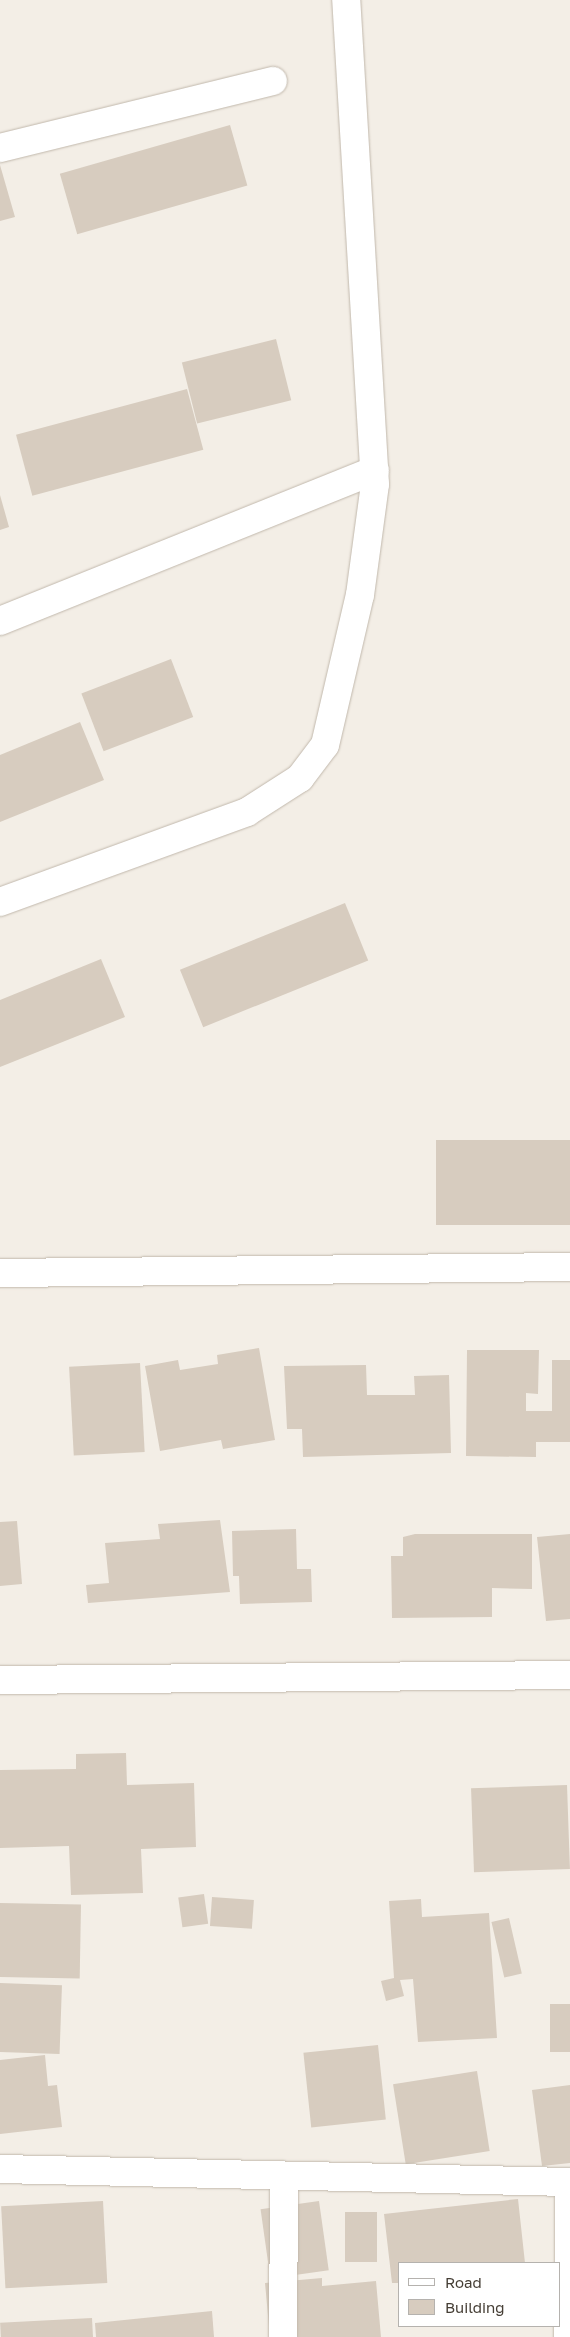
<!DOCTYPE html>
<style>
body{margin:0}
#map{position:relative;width:570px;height:2337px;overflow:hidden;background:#f3eee6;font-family:"Golos Text",sans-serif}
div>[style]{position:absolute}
.building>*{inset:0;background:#d7ccbf;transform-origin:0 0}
.roads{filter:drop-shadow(0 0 1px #c1b8ac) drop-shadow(0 0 1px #c1b8ac)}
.minor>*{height:28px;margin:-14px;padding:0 14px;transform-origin:14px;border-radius:14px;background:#fff}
span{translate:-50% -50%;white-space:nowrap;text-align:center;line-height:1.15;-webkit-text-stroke:4.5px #fff;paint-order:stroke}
.legend{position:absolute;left:398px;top:2262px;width:162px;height:65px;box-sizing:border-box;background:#fff;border:1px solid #b5b2ae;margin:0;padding:6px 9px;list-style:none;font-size:15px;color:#453e35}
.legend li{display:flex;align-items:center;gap:10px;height:25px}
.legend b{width:25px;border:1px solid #b5b2ae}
</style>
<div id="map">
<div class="building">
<i style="left:230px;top:125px;width:63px;height:177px;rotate:74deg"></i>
<i style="clip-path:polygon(0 165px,15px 217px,0 221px)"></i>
<i style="left:276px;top:339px;width:63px;height:97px;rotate:76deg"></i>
<i style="left:187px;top:389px;width:63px;height:177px;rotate:75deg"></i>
<i style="clip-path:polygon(0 495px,9px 527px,0 530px)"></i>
<i style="left:171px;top:659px;width:62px;height:96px;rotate:69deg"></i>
<i style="clip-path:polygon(80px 722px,104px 780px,0 822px,0 755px)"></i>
<i style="left:345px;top:903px;width:62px;height:178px;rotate:68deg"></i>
<i style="clip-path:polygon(101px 959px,125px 1017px,0 1067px,0 1000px)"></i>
<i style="left:570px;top:1140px;width:85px;height:134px;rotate:90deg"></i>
<i style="clip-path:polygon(259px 1348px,275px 1440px,223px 1449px,221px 1440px,160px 1451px,145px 1366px,178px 1360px,180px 1370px,218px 1364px,217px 1355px)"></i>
<i style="clip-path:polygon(467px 1350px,539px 1350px,538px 1394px,526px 1393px,526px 1411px,552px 1411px,552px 1360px,570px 1360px,570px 1442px,536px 1442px,536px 1457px,466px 1456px)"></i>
<i style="left:140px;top:1363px;width:89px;height:71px;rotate:87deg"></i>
<i style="clip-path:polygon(366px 1365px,367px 1395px,415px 1395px,414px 1376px,449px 1375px,451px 1453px,303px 1457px,302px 1429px,287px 1429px,284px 1366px)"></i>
<i style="clip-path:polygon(220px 1520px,230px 1592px,88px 1603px,86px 1585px,109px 1583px,105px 1543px,160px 1539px,158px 1524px)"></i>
<i style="clip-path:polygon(17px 1521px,22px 1584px,0 1586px,0 1522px)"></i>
<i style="clip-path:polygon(296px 1529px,297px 1569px,311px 1569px,312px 1602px,240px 1604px,239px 1576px,233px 1576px,232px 1531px)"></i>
<i style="clip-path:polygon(415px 1534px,532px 1534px,532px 1589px,492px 1588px,492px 1617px,392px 1618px,391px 1556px,403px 1556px,403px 1537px)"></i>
<i style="clip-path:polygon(570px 1534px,570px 1619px,546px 1621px,537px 1537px)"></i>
<i style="clip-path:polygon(126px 1753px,127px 1785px,194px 1783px,196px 1847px,141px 1849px,143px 1893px,71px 1895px,69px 1846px,0 1848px,0 1770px,76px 1769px,76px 1754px)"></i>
<i style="left:567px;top:1785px;width:84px;height:96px;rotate:88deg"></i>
<i style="left:204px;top:1894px;width:30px;height:26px;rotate:82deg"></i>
<i style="left:212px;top:1897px;width:42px;height:29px;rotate:4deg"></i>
<i style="clip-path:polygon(421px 1899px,422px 1917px,489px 1913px,497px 2038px,418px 2042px,413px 1979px,400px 1980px,404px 1996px,386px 2001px,381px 1981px,394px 1978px,389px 1901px)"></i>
<i style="left:0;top:1903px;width:81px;height:74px;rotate:1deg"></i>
<i style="left:509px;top:1918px;width:57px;height:18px;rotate:77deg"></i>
<i style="left:0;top:1983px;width:62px;height:69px;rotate:2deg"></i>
<i style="left:550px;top:2004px;width:20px;height:48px"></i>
<i style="left:378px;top:2045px;width:75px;height:75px;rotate:84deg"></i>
<i style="clip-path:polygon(45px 2055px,48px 2086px,57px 2085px,62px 2127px,0 2134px,0 2060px)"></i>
<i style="left:477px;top:2071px;width:81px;height:85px;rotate:81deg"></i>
<i style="clip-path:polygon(570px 2085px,570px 2163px,542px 2166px,532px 2090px)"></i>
<i style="clip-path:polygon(518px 2199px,525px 2263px,399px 2263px,399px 2283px,392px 2283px,384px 2214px)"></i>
<i style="left:103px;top:2201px;width:82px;height:102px;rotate:87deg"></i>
<i style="left:319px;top:2201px;width:70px;height:59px;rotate:82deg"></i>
<i style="left:345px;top:2212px;width:32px;height:50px"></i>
<i style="clip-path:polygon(322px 2278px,322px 2286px,376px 2281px,381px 2337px,270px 2337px,265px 2283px)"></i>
<i style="clip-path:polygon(212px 2311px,214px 2337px,96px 2337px,95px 2323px)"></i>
<i style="left:92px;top:2318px;width:19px;height:92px;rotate:87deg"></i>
</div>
<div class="roads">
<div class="minor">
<i style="left:0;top:148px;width:281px;rotate:-13.8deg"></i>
<i style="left:0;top:621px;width:404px;rotate:-21.9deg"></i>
<i style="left:0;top:902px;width:263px;rotate:-20deg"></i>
<i style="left:247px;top:812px;width:63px;rotate:-32.7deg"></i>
<i style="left:300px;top:778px;width:41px;rotate:-52.9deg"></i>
<i style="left:325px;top:745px;width:154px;rotate:-76.9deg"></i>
<i style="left:360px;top:595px;width:112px;rotate:-82.3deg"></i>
<i style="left:375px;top:484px;width:485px;rotate:-93.4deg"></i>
<i style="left:0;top:1273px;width:570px;rotate:-0.6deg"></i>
<i style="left:0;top:1680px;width:570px;rotate:-0.5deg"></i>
<i style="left:0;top:2169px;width:570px;rotate:1.31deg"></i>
<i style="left:283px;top:2337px;width:161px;rotate:-89.6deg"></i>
<i style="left:568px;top:2337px;width:155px;rotate:-89.6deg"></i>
</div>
</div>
<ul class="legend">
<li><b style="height:6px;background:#fff"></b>Road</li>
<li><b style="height:14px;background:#d7ccbf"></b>Building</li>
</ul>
</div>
